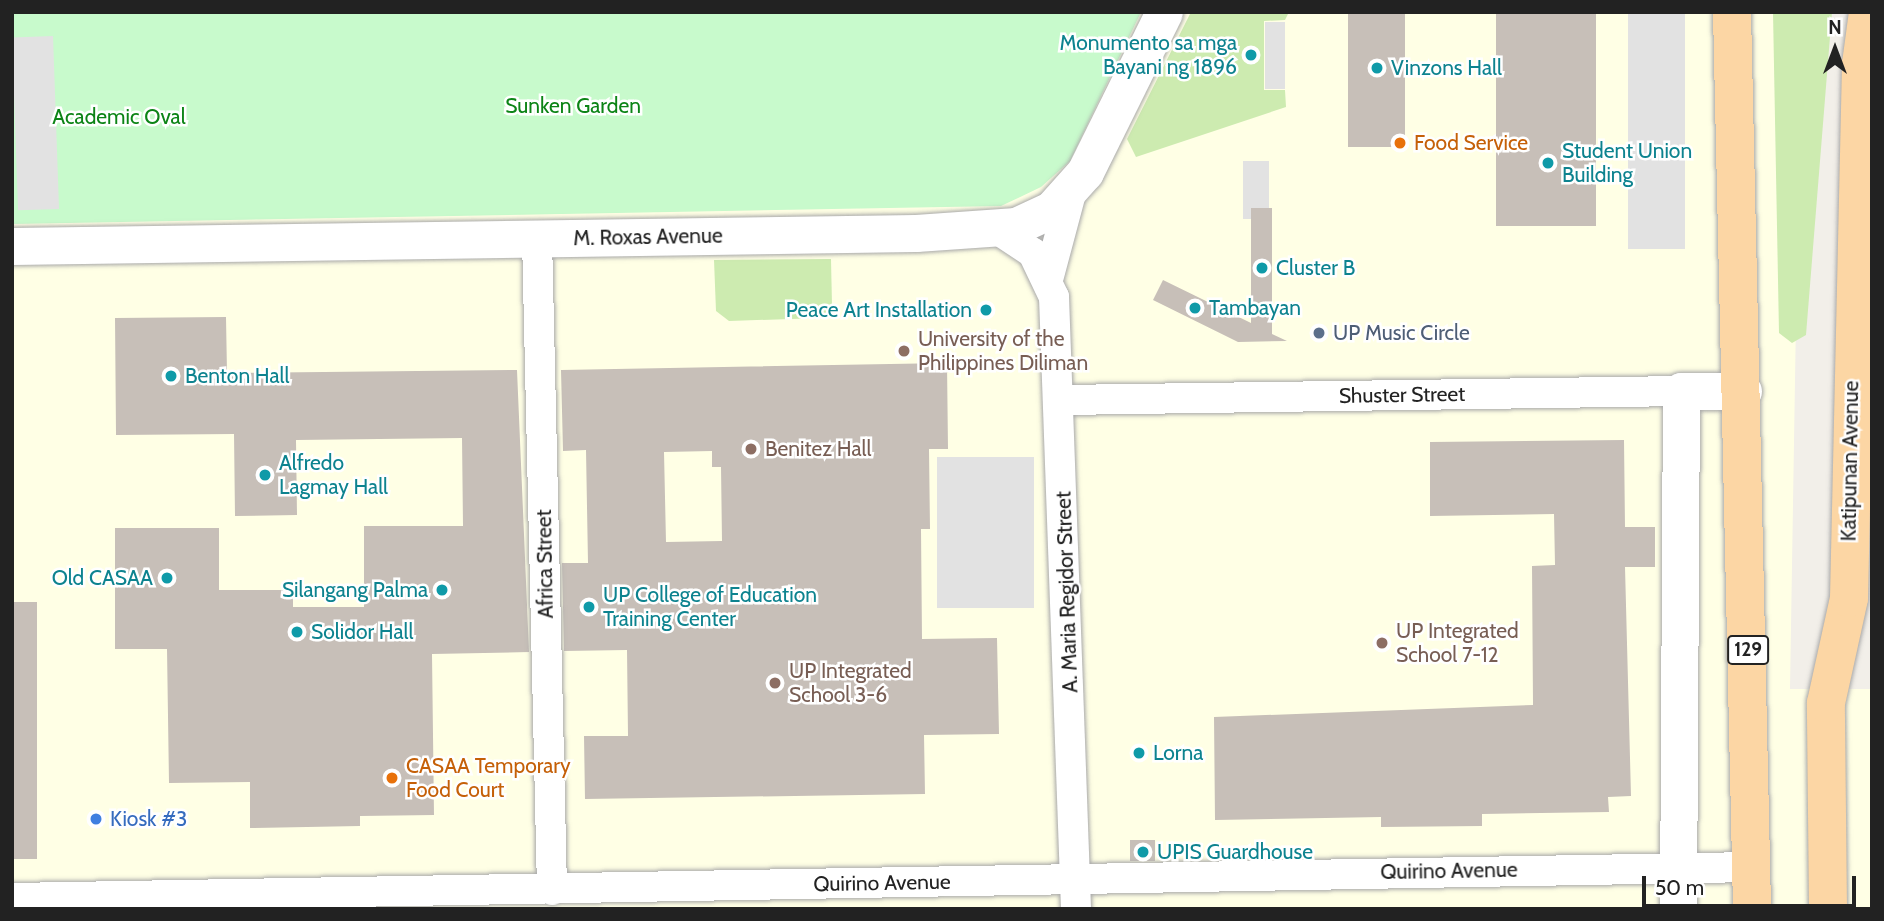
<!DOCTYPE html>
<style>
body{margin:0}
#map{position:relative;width:1884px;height:921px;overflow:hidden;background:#f2efe9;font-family:Cabin,sans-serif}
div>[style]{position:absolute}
.education>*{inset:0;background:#ffffe5}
.grass>*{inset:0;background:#cdebb0}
.park>*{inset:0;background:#c8facc}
.parking>*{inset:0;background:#e2e2e2;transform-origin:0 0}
.building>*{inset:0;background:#c7bfb8;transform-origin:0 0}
.roads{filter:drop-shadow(0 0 2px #a9a9a9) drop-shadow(0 0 2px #a9a9a9)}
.minor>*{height:30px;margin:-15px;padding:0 15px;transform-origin:15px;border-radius:15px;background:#fff}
.tertiary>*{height:37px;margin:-18.5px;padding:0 18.5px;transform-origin:18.5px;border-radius:18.5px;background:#fff}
.primary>*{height:38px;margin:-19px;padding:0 19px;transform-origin:19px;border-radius:19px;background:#fcd6a4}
.dots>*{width:19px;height:19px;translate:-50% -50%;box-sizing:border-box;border:4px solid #fff;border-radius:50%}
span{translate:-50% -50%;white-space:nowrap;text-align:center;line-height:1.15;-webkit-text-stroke:5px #fff;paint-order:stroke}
.shield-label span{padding:2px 5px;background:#fff;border:2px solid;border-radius:5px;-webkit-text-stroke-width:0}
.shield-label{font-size:19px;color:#222;font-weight:700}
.culture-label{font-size:21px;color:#0d838f}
.right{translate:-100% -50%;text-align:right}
.left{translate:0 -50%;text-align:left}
.park-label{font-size:21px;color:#0c8416}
.food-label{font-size:21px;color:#c56008}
.street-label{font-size:21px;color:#222}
.service-label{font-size:21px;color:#4e5e75}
.education-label{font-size:21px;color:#785e54}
.shop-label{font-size:21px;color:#366cbe}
.frame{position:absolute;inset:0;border:14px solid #222;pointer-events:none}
.north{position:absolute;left:1800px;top:14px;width:70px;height:70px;-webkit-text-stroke:5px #fff;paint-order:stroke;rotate:0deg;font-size:19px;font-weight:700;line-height:28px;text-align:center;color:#222}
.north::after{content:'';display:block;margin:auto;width:24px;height:32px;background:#222;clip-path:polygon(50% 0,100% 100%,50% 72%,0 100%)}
.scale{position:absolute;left:1642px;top:876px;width:214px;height:32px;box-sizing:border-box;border:4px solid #222;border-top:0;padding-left:9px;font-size:21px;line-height:24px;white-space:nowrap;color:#222;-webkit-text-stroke:5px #fff;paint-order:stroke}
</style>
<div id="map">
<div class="education">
<i style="clip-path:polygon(12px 12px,1801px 12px,1790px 689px,1872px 689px,1872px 909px,12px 909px)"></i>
</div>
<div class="grass">
<i style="clip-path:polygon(1191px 12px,1289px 12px,1285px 20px,1264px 21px,1264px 90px,1285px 90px,1286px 107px,1136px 157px,1127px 139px)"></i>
<i style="clip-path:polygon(1773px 12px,1832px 12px,1806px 335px,1792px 343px,1779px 333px)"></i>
<i style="clip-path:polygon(831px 259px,832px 306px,821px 318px,729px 321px,716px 311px,714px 260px)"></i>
</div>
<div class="park">
<i style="clip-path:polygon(12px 12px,1141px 12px,1070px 161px,1041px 187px,1001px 206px,12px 224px)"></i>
</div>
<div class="parking">
<i style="left:1628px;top:12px;width:57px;height:237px"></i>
<i style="left:1265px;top:22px;width:20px;height:67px"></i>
<i style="left:53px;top:36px;width:173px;height:41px;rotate:88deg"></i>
<i style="left:1243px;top:161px;width:26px;height:58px"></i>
<i style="left:1034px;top:457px;width:151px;height:97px;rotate:90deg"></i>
</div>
<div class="building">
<i style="left:1348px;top:12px;width:57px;height:135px"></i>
<i style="left:1496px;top:12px;width:100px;height:214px"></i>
<i style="clip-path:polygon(1251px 208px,1272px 208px,1272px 334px,1287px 341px,1238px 342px,1153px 300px,1163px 280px,1251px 323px)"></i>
<i style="clip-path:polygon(226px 317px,227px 373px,517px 370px,529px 652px,432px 654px,434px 815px,360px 816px,360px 826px,250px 828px,250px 782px,169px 783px,167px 649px,115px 649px,115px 528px,219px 528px,219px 590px,293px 590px,293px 607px,364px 607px,364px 526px,463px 526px,462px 438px,296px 440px,297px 515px,235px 516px,234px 434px,116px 435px,115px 318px)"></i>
<i style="clip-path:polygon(evenodd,947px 363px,948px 449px,929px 449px,930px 529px,921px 529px,922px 639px,997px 638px,999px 734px,924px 735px,925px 794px,585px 799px,584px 736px,628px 736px,627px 650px,564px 651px,562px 563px,588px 563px,586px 450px,563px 451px,561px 370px,947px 363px,712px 451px,712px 467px,721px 467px,722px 541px,666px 542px,664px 452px,712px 451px)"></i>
<i style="clip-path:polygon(1624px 440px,1625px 527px,1655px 527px,1655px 567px,1625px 567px,1631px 796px,1608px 797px,1609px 812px,1482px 814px,1482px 826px,1381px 827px,1381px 817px,1215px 820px,1214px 717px,1533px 705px,1532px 566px,1555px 565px,1554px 514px,1430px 516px,1430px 442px)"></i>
<i style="left:12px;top:602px;width:25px;height:257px"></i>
<i style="left:1130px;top:840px;width:25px;height:21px"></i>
</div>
<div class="roads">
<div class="minor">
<i style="left:997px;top:229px;width:43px;rotate:33.7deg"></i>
<i style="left:1033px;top:253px;width:49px;rotate:64.5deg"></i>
<i style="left:1054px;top:297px;width:612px;rotate:87.94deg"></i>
<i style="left:537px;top:238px;width:652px;rotate:88.68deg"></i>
<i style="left:1049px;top:276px;width:93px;rotate:-75.1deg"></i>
<i style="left:1062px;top:400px;width:619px;rotate:-0.83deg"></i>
<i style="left:12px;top:898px;width:1740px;rotate:-1.02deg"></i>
</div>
<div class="tertiary">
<i style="left:12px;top:246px;width:904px;rotate:-0.82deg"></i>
<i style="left:916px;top:233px;width:100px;rotate:-4deg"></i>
<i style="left:1016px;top:226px;width:38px;rotate:-25deg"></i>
<i style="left:1051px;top:210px;width:51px;rotate:-48.2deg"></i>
<i style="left:1085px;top:172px;width:178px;rotate:-63.7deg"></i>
<i style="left:1678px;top:909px;width:518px;rotate:-89.67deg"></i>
<i style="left:1681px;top:391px;width:62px"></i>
</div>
<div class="primary">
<i style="left:1732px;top:12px;width:897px;rotate:88.72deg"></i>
<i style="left:1828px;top:909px;width:206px;rotate:-90.6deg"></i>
<i style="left:1826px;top:703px;width:107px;rotate:-77.6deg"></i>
<i style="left:1849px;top:598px;width:534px;rotate:-88.71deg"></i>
<i style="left:1861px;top:64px;width:52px;rotate:-82.3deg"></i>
</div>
</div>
<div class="dots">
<i style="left:1251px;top:55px;background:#0f9aa8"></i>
<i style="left:1377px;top:68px;background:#0f9aa8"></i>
<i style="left:1400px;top:143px;background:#e8710a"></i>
<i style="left:1548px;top:163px;background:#0f9aa8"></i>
<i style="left:1262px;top:268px;background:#0f9aa8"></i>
<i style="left:1195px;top:308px;background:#0f9aa8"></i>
<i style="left:986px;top:310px;background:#0f9aa8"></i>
<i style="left:1319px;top:333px;background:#5c6f8a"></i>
<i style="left:904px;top:351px;background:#8d6e63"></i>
<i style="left:171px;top:376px;background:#0f9aa8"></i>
<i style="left:751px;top:449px;background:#8d6e63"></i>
<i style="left:265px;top:475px;background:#0f9aa8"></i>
<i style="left:167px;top:578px;background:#0f9aa8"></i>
<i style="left:442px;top:590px;background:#0f9aa8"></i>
<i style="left:589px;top:607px;background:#0f9aa8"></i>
<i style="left:297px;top:632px;background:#0f9aa8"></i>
<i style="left:1382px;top:643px;background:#8d6e63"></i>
<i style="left:775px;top:683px;background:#8d6e63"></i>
<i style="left:1139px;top:753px;background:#0f9aa8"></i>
<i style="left:392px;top:778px;background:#e8710a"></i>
<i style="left:96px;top:819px;background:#3f7fe0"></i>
<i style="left:1143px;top:852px;background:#0f9aa8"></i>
</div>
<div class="shield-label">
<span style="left:1748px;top:650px">129</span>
</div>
<div class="culture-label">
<span class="right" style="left:1237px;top:55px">Monumento sa mga<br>Bayani ng 1896</span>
<span class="left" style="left:1391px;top:68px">Vinzons Hall</span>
<span class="left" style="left:1562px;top:163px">Student Union<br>Building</span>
<span class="left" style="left:1276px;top:268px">Cluster B</span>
<span class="left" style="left:1209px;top:308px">Tambayan</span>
<span class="right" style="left:972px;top:310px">Peace Art Installation</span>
<span class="left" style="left:185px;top:376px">Benton Hall</span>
<span class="left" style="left:279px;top:475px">Alfredo<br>Lagmay Hall</span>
<span class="right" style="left:153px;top:578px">Old CASAA</span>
<span class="right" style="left:428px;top:590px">Silangang Palma</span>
<span class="left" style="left:603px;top:607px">UP College of Education<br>Training Center</span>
<span class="left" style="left:311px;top:632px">Solidor Hall</span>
<span class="left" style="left:1153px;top:753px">Lorna</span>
<span class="left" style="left:1157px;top:852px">UPIS Guardhouse</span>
</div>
<div class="park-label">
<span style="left:573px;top:106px">Sunken Garden</span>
<span style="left:119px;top:117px">Academic Oval</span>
</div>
<div class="food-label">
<span class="left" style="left:1414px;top:143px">Food Service</span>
<span class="left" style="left:406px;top:778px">CASAA Temporary<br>Food Court</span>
</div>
<div class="street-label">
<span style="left:648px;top:237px;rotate:-1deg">M. Roxas Avenue</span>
<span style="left:1402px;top:395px;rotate:-1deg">Shuster Street</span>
<span style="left:1850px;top:461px;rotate:-89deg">Katipunan Avenue</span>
<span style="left:545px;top:564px;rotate:-91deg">Africa Street</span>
<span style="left:1067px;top:592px;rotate:-92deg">A. Maria Regidor Street</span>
<span style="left:1449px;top:871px;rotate:-1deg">Quirino Avenue</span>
<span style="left:882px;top:883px;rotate:-1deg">Quirino Avenue</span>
</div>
<div class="service-label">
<span class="left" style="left:1333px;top:333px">UP Music Circle</span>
</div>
<div class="education-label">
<span class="left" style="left:918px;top:351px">University of the<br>Philippines Diliman</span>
<span class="left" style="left:765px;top:449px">Benitez Hall</span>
<span class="left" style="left:1396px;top:643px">UP Integrated<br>School 7-12</span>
<span class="left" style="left:789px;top:683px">UP Integrated<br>School 3-6</span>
</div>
<div class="shop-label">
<span class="left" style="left:110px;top:819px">Kiosk #3</span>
</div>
<div class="frame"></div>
<div class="north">N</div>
<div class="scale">50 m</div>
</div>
